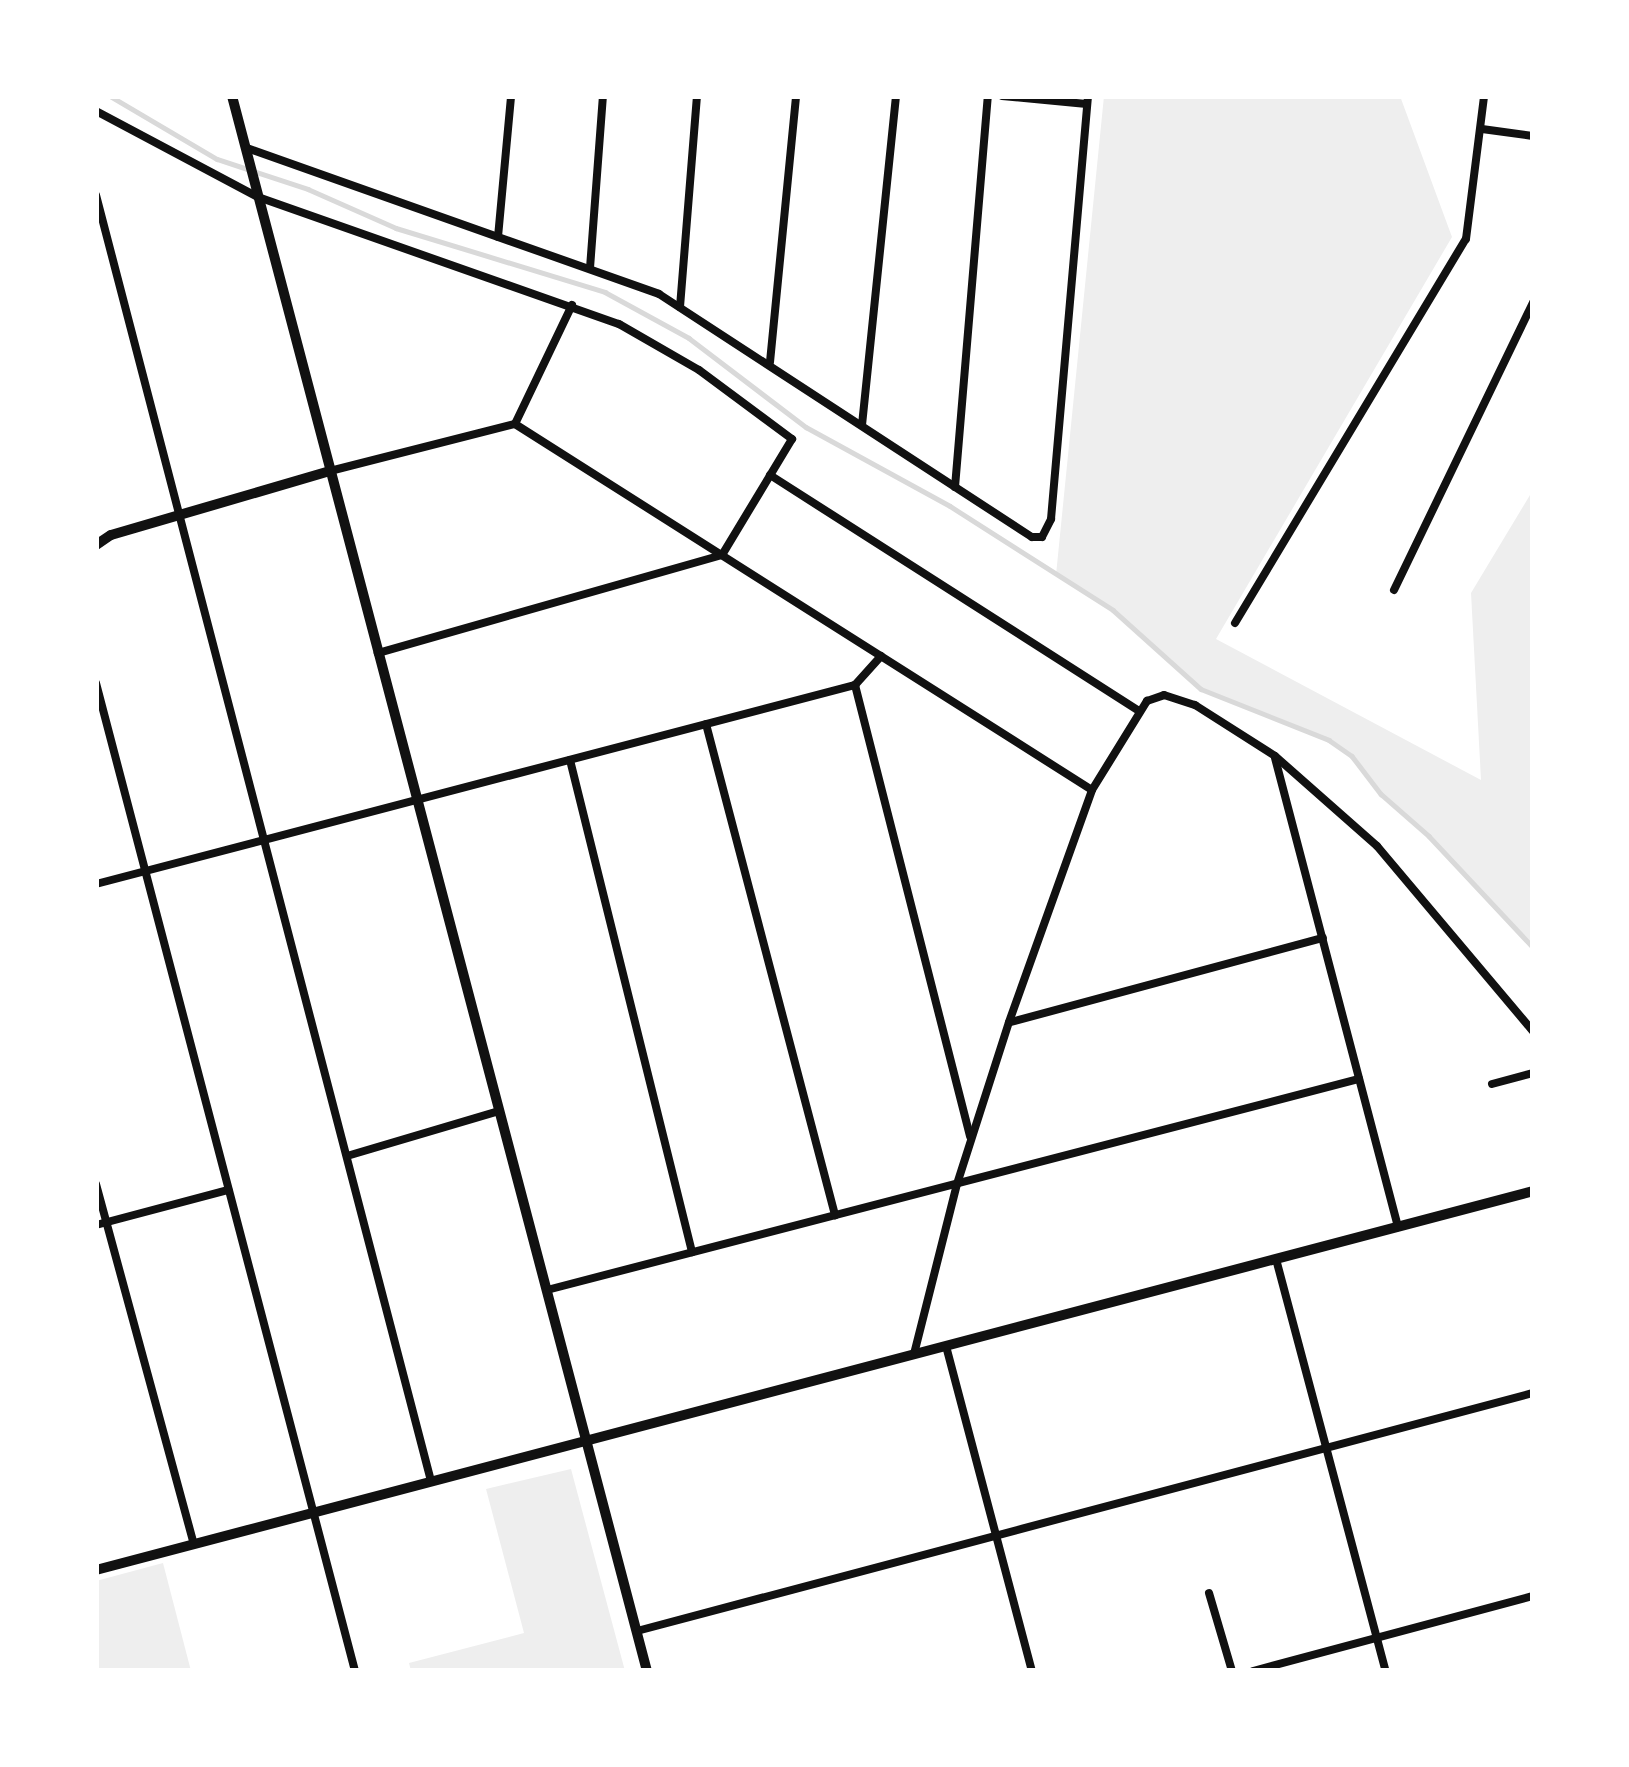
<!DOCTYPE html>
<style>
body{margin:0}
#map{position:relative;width:1629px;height:1767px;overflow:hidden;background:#fff;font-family:"Asap Condensed",sans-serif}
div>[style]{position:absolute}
.green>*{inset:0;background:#eee}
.stream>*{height:4.5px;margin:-2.25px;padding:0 2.25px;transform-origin:2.25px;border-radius:2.25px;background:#d9d9d9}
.minor>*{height:8px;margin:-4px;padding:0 4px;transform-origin:4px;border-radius:4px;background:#111}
.tertiary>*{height:10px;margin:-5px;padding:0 5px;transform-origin:5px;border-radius:5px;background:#111}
span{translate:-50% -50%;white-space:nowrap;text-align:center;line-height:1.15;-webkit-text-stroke:12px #fff;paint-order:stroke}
.frame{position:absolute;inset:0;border:99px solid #fff;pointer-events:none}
</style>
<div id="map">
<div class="green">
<i style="clip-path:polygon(1104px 96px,1400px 96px,1452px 237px,1216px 639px,1481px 780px,1471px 593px,1533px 490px,1533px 947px,1429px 836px,1381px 794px,1352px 756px,1329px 740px,1201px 689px,1113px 610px,1056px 575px)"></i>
<i style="clip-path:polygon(571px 1469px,625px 1671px,411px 1671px,409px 1663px,524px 1633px,486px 1489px)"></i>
<i style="clip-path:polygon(163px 1563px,191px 1671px,96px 1671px,96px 1581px)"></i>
</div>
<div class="stream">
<i style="left:110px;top:96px;width:124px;rotate:30.5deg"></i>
<i style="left:217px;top:159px;width:96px;rotate:18.2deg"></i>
<i style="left:308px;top:189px;width:96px;rotate:23.9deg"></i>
<i style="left:396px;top:228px;width:219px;rotate:17deg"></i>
<i style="left:605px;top:292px;width:96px;rotate:28.7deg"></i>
<i style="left:689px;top:338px;width:147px;rotate:37.3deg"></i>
<i style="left:806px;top:427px;width:164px;rotate:28.7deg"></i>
<i style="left:950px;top:506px;width:193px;rotate:32.5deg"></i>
<i style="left:1113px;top:610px;width:118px;rotate:41.9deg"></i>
<i style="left:1201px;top:689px;width:138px;rotate:21.7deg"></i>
<i style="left:1329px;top:740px;width:28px;rotate:35deg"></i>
<i style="left:1352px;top:756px;width:48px;rotate:52.7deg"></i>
<i style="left:1381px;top:794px;width:64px;rotate:41.2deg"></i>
<i style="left:1429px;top:836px;width:152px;rotate:46.9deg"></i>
</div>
<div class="minor">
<i style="left:1002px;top:96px;width:85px;rotate:5.4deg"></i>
<i style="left:96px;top:111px;width:183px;rotate:28deg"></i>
<i style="left:258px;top:197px;width:383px;rotate:19.4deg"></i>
<i style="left:619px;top:324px;width:92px;rotate:29.9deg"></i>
<i style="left:699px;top:370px;width:116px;rotate:36.6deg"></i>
<i style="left:792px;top:439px;width:135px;rotate:121.1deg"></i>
<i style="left:722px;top:555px;width:358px;rotate:164.1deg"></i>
<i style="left:1482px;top:129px;width:51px;rotate:7.8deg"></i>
<i style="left:247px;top:148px;width:437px;rotate:19.5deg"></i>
<i style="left:659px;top:294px;width:445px;rotate:33.1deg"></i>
<i style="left:1032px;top:537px;width:10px"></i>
<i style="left:1042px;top:537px;width:20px;rotate:-63deg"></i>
<i style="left:1051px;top:519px;width:425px;rotate:-85deg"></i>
<i style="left:96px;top:195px;width:1329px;rotate:75.4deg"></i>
<i style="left:498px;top:237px;width:142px;rotate:-84.7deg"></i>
<i style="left:590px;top:268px;width:172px;rotate:-85.7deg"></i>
<i style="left:680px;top:307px;width:212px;rotate:-85.4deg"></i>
<i style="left:770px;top:362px;width:267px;rotate:-84.4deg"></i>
<i style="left:515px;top:424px;width:683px;rotate:32.39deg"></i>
<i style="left:862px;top:425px;width:331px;rotate:-84.1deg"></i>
<i style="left:330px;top:471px;width:191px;rotate:-14.3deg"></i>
<i style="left:515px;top:424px;width:132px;rotate:-64.4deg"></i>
<i style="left:770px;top:475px;width:436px;rotate:32.6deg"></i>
<i style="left:955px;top:487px;width:392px;rotate:-85.2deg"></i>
<i style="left:1394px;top:590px;width:320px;rotate:-64.2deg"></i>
<i style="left:1235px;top:623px;width:448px;rotate:-59deg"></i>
<i style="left:1466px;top:239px;width:144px;rotate:-82.8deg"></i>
<i style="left:96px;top:683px;width:1021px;rotate:75.31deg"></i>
<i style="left:855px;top:685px;width:466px;rotate:75.7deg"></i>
<i style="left:706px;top:724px;width:508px;rotate:75.28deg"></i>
<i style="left:1275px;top:758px;width:485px;rotate:75.3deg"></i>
<i style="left:570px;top:760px;width:507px;rotate:76.07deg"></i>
<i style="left:96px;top:884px;width:785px;rotate:-14.69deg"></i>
<i style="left:855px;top:685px;width:39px;rotate:-48deg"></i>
<i style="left:1011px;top:1022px;width:323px;rotate:-15.1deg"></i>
<i style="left:1492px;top:1084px;width:42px;rotate:-15deg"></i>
<i style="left:347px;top:1156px;width:159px;rotate:-16.5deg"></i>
<i style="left:96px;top:1184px;width:373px;rotate:74.8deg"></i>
<i style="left:96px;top:1225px;width:137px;rotate:-14.9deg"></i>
<i style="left:1276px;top:1259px;width:426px;rotate:75.1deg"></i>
<i style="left:547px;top:1290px;width:839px;rotate:-14.57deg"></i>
<i style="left:946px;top:1346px;width:336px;rotate:75.2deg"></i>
<i style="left:914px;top:1354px;width:175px;rotate:-75.8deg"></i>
<i style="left:957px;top:1184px;width:170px;rotate:-72.2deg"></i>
<i style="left:1009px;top:1022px;width:246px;rotate:-70.3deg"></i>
<i style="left:1092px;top:790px;width:105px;rotate:-58.3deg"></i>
<i style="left:1147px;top:701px;width:18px;rotate:-19deg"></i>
<i style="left:1164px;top:695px;width:33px;rotate:18deg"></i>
<i style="left:1195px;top:705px;width:95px;rotate:32.5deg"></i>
<i style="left:1275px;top:756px;width:136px;rotate:41.4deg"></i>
<i style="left:1377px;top:846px;width:242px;rotate:49.9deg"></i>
<i style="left:1209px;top:1593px;width:81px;rotate:73.6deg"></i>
<i style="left:637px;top:1631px;width:927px;rotate:-14.88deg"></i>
<i style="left:1253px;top:1671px;width:290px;rotate:-15deg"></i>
</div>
<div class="tertiary">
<i style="left:232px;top:96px;width:1629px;rotate:75.24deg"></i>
<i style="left:96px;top:545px;width:18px;rotate:-34deg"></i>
<i style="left:111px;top:535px;width:228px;rotate:-16.3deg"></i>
<i style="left:96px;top:1570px;width:1486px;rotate:-14.77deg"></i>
</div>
<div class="frame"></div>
</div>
